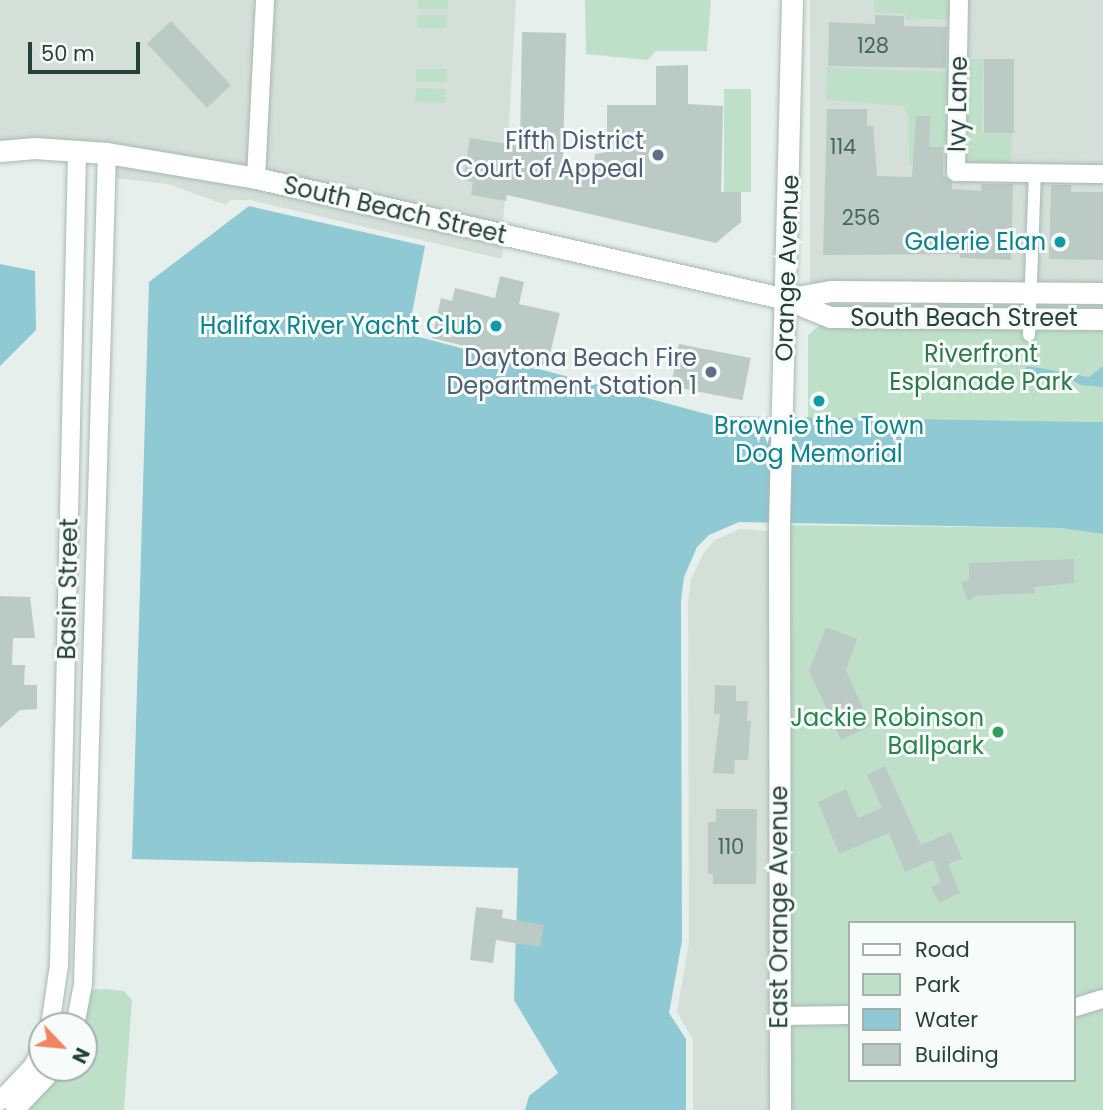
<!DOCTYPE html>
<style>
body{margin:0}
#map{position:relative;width:1103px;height:1110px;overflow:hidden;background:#e6efeb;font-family:Poppins,sans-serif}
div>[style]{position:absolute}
.built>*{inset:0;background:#d4dfda;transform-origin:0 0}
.green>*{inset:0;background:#bfe0c8;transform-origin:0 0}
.water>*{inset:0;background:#8ec9d4}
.building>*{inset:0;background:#bbcac4;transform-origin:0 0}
.roads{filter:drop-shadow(0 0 2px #a8b8b2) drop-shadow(0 0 2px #a8b8b2)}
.pedestrian>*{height:12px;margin:-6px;padding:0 6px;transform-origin:6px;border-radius:6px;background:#fff}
.minor>*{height:18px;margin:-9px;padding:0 9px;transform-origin:9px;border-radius:9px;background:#fff}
.tertiary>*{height:21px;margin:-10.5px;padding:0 10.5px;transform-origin:10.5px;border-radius:10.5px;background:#fff}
.dots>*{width:19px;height:19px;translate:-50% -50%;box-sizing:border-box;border:4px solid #f7fbf9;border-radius:50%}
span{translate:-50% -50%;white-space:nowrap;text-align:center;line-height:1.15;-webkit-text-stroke:6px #f7fbf9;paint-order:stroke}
.number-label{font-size:21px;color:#4a645c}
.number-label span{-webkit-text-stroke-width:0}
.street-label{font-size:24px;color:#24423a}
.service-label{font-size:24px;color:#4e5e75}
.right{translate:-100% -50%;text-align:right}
.culture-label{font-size:24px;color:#0d838f}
.park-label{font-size:24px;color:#2d7a4b}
.leisure-label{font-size:24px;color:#27864d}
.legend{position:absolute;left:848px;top:921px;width:228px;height:161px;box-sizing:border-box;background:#f7fbf9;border:2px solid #a3b1ad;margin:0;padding:9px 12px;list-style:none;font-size:21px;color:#24423a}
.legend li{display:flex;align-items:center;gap:14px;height:35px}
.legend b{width:35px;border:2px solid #a3b1ad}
.north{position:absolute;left:28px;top:1012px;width:70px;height:70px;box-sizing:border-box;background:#f7fbf9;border:2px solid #a3b1ad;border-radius:50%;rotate:116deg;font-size:19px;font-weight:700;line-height:28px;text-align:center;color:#24423a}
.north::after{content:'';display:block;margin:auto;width:24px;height:32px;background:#f4845f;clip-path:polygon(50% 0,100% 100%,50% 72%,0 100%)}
.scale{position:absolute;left:28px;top:42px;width:112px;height:32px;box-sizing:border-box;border:4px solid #24423a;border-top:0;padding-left:9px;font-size:21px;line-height:24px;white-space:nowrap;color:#24423a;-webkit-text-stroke:5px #f7fbf9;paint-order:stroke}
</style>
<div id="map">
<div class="built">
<i style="clip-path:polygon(0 0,256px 0,248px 169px,0 143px)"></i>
<i style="clip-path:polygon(273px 0,516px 0,503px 228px,265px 172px)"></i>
<i style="left:810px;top:0;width:293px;height:284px"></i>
<i style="clip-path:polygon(115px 162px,255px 186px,503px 243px,502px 259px,250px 200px,231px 200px,226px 205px,168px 184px,115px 178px)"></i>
<i style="clip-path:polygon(740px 529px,771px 531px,771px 1110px,693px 1110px,693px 1040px,677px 1012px,689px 942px,688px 603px,691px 579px,704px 552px,715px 540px)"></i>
</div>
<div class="green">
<i style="left:418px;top:0;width:30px;height:9px"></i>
<i style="clip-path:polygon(585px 0,711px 0,707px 51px,656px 51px,647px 60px,586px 54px)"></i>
<i style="clip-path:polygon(874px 0,952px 0,952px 19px,905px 20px,906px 14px,875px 13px)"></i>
<i style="left:417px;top:15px;width:30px;height:13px"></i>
<i style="clip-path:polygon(965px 59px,984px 59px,982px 132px,1012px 133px,1011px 165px,964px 165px)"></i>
<i style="clip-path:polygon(827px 67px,950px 72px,949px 166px,909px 165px,908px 115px,903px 106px,826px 100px)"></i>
<i style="left:416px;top:69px;width:31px;height:13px"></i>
<i style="left:416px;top:88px;width:30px;height:14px;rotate:2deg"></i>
<i style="left:724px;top:89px;width:27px;height:103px"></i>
<i style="clip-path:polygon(935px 300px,1103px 301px,1103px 312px,837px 309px,823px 304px,912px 305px)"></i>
<i style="clip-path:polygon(830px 317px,1103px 319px,1103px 422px,808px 418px,808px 335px)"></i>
<i style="clip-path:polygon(evenodd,779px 525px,1060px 528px,1103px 534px,1103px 1110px,781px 1110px,779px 525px,849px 923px,1073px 923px,1073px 1080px,849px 1080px,849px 923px)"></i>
<i style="clip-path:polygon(106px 989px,124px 991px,132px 1000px,124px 1110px,15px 1110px,55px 1068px,84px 1068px,84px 1026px,75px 1026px,82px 990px)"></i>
</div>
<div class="water">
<i style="clip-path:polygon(249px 206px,425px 246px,408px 334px,714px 416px,1103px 422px,1103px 534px,1060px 528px,739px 522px,709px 535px,697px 547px,684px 577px,681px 601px,682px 941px,669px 1013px,686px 1039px,686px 1110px,525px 1110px,529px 1096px,558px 1073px,514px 1000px,518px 868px,132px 859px,149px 282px)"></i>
<i style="clip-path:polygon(0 264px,35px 271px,36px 330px,0 366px)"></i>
<i style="clip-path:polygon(1028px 366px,1089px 377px,1103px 366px,1103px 387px,1081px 385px,1056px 372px,1026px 383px,1019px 374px)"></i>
</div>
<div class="building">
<i style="clip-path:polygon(875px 15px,904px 16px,904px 26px,947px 27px,946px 68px,828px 66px,829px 22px,875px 24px)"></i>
<i style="left:171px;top:21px;width:88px;height:33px;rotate:47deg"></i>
<i style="clip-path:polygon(522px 32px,566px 33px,563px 157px,571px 166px,594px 164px,595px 154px,607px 152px,607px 105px,656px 105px,656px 66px,688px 65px,688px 104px,723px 106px,721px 192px,741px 192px,741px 222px,716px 243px,507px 195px,506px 201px,471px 195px,473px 182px,463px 180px,470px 138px,520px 146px)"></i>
<i style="left:984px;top:59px;width:30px;height:74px"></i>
<i style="clip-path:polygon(827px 109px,867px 109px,867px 126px,873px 126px,877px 176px,912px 177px,916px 116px,930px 116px,929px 147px,943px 147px,943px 175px,952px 182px,952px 189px,981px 191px,982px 184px,1013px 184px,1011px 260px,960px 258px,960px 254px,823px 255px)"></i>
<i style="clip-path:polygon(1051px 185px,1071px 185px,1071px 192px,1103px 192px,1103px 260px,1049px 259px)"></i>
<i style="clip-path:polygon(500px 276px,524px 282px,519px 304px,560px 313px,547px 366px,432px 338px,441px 298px,452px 301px,455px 288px,495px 298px)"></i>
<i style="left:679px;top:344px;width:73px;height:43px;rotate:11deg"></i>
<i style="clip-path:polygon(1074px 559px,1074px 583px,1034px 587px,1035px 593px,976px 596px,968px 601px,961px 583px,969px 580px,969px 563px)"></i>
<i style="clip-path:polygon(0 596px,30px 597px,35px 638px,13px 638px,12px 665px,25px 665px,24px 685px,37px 685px,37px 709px,20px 710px,0 728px)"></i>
<i style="clip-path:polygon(826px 627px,857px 639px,846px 670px,871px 726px,841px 740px,809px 671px)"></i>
<i style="clip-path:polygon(715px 685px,736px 686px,736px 701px,748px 701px,747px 721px,751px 721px,748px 760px,735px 760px,734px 774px,713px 773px,720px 714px,714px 714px)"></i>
<i style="clip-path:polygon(885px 766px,921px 845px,951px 832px,962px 859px,948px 864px,960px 893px,939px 903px,931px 887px,941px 883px,933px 860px,905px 872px,889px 833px,839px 854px,818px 802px,846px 789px,858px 818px,882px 808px,867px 775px)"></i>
<i style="clip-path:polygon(716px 809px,757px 809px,756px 884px,713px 884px,713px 874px,708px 874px,708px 822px,716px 822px)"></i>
<i style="clip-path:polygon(476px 907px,503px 910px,502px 918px,544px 925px,540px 947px,496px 940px,493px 963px,470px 960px)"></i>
</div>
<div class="roads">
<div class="pedestrian">
<i style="left:1029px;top:335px;width:162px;rotate:-87.9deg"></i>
</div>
<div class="minor">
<i style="left:959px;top:0;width:172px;rotate:91deg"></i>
<i style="left:956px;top:172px;width:147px;rotate:0.8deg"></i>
<i style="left:256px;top:178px;width:178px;rotate:-87.1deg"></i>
<i style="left:1073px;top:1008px;width:31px;rotate:-17deg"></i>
<i style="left:779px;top:1016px;width:70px;rotate:-0.8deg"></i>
<i style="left:50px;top:1026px;width:62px;rotate:-81.6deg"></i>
<i style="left:59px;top:965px;width:815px;rotate:-88.73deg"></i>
<i style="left:75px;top:1026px;width:43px;rotate:-79.2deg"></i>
<i style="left:83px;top:984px;width:831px;rotate:-88.35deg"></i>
<i style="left:0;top:1101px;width:48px;rotate:-46.7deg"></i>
<i style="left:33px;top:1066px;width:19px;rotate:-62deg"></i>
<i style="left:15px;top:1110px;width:58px;rotate:-46.4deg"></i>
</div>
<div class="tertiary">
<i style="left:0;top:151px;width:35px;rotate:-5deg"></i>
<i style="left:35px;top:148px;width:72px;rotate:4deg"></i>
<i style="left:107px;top:153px;width:151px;rotate:9.5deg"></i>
<i style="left:256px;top:178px;width:544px;rotate:12.86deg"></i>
<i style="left:786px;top:299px;width:48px;rotate:22.2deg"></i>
<i style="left:830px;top:317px;width:273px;rotate:0.4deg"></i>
<i style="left:786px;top:299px;width:46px;rotate:-10.1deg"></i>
<i style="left:831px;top:291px;width:272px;rotate:0.4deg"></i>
<i style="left:780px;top:1110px;width:585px;rotate:-90.1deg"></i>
<i style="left:779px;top:525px;width:525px;rotate:-88.58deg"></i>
</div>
</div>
<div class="dots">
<i style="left:658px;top:155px;background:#5c6f8a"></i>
<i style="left:1060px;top:242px;background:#0f9aa8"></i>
<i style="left:496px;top:326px;background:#0f9aa8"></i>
<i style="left:711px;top:372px;background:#5c6f8a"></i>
<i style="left:819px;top:401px;background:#0f9aa8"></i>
<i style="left:998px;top:732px;background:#2e9e5b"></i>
</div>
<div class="number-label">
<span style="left:873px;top:46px">128</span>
<span style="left:843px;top:147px">114</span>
<span style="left:861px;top:218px">256</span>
<span style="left:731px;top:847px">110</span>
</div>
<div class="street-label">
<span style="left:958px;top:104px;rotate:-89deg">Ivy Lane</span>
<span style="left:395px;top:210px;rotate:13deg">South Beach Street</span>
<span style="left:787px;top:268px;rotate:-88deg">Orange Avenue</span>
<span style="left:964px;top:318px">South Beach Street</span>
<span style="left:68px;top:589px;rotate:-89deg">Basin Street</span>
<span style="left:779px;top:907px;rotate:-90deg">East Orange Avenue</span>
</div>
<div class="service-label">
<span class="right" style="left:644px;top:155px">Fifth District<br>Court of Appeal</span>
<span class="right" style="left:697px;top:372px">Daytona Beach Fire<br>Department Station 1</span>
</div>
<div class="culture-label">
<span class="right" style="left:1046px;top:242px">Galerie Elan</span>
<span class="right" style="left:482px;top:326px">Halifax River Yacht Club</span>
<span style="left:819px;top:440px">Brownie the Town<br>Dog Memorial</span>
</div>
<div class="park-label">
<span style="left:981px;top:368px">Riverfront<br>Esplanade Park</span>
</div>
<div class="leisure-label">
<span class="right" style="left:984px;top:732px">Jackie Robinson<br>Ballpark</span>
</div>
<ul class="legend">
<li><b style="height:9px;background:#fff"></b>Road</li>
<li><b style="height:19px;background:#bfe0c8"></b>Park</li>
<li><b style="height:19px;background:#8ec9d4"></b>Water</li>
<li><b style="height:19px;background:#bbcac4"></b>Building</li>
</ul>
<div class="north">N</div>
<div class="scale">50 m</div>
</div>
